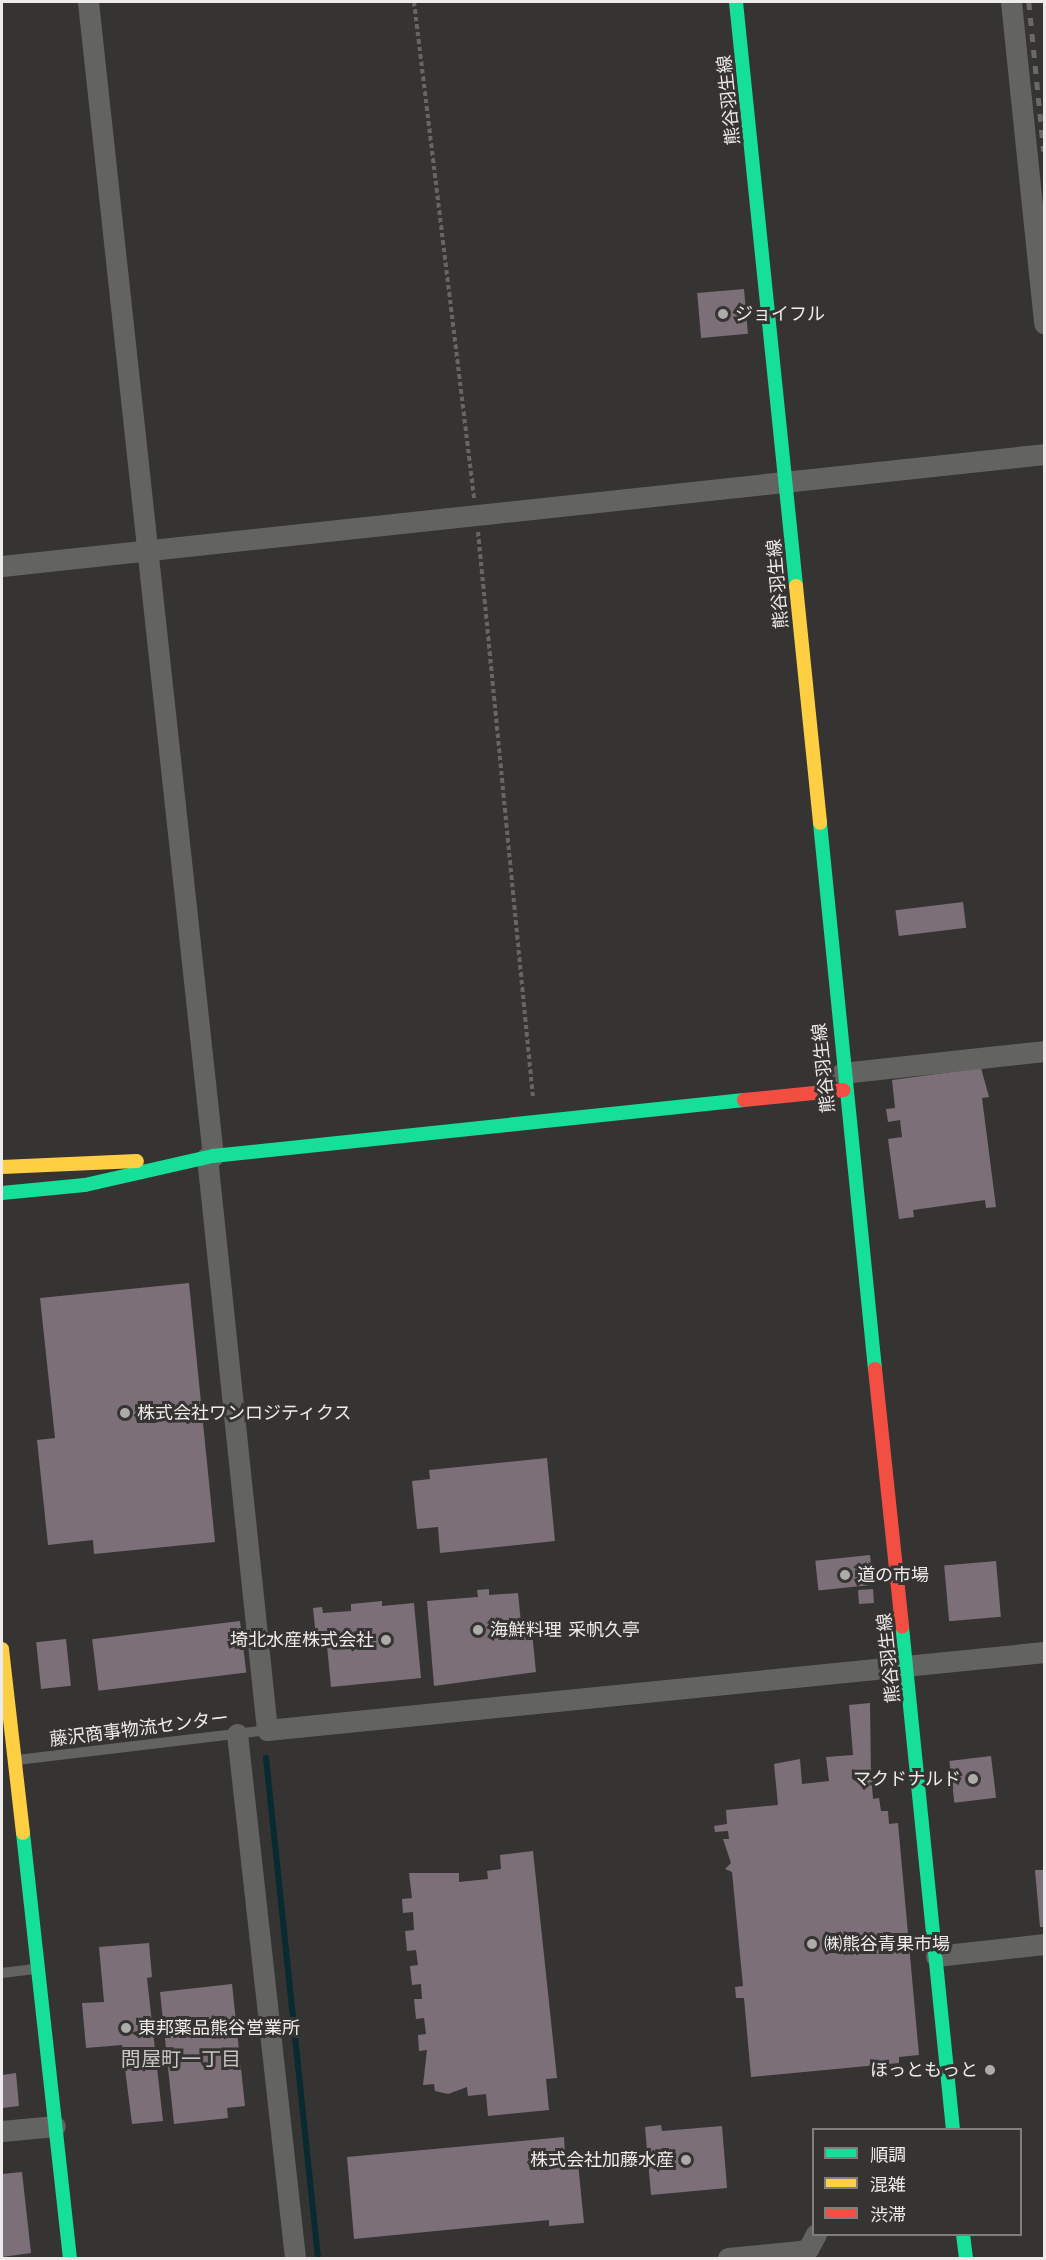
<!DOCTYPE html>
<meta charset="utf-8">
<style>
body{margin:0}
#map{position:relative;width:1046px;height:2260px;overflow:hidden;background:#353433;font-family:"Work Sans","Noto Sans JP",sans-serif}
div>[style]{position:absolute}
.stream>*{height:6px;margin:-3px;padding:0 3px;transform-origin:3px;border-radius:3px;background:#092a2f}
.building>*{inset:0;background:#7c6f77;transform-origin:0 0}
.path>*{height:4px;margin-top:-2px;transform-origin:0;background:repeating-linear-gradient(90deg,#676665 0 4.5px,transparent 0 7.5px)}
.lane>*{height:10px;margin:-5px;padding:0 5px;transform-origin:5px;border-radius:5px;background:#636362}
.street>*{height:21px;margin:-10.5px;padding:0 10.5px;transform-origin:10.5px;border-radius:10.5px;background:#636362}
.fast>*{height:14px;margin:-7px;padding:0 7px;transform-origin:7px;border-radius:7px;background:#16e098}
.slow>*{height:14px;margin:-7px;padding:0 7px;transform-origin:7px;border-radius:7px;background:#ffcf43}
.jam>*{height:14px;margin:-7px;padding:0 7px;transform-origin:7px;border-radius:7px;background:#f24e42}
.rail>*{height:4.5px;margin-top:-2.25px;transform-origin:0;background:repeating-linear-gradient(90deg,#6a6968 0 8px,transparent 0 16px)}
.dots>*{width:16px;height:16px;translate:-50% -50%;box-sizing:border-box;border:3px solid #363432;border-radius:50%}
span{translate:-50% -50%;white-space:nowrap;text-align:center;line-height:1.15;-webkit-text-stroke:6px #363432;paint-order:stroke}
.street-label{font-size:18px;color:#edecea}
.poi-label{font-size:18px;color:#edecea}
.left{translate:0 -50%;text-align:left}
.right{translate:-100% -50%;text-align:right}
.neighbourhood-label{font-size:20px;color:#c7c5c2}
.frame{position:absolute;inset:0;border:3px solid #edecea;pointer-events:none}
.legend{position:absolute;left:812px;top:2128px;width:210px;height:108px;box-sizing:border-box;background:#363432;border:2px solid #7f7e7c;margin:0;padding:8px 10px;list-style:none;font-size:18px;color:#edecea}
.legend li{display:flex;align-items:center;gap:12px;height:30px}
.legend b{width:30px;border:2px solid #7f7e7c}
</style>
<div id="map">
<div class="stream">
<i style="left:266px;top:1758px;width:503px;rotate:84.06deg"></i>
</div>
<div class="building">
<i style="left:744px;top:289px;width:45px;height:47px;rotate:85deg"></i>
<i style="left:963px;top:902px;width:26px;height:68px;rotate:83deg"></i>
<i style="clip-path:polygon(981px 1068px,989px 1097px,982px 1098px,996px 1207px,986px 1208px,985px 1200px,913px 1210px,914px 1217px,899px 1219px,888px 1139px,902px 1137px,900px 1120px,888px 1122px,886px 1109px,895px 1108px,892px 1080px)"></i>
<i style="clip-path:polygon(189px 1283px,215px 1542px,94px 1554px,93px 1540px,48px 1545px,37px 1440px,55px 1438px,40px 1298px)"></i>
<i style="clip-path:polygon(547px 1458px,555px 1541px,440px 1553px,438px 1527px,417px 1529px,412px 1481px,430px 1479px,429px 1470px)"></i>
<i style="left:870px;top:1555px;width:30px;height:55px;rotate:84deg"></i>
<i style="left:996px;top:1561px;width:56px;height:52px;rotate:85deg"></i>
<i style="clip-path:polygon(489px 1589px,489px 1595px,518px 1593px,522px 1633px,532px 1632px,536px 1672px,434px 1686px,427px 1601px,478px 1597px,477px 1590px)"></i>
<i style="left:873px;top:1589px;width:14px;height:15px;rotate:86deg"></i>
<i style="clip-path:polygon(382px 1601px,382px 1606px,414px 1603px,421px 1678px,331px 1687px,327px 1646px,317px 1647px,313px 1608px,322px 1607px,323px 1613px,351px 1611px,351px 1604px)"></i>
<i style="left:240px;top:1621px;width:52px;height:149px;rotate:83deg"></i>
<i style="left:66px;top:1639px;width:47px;height:30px;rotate:84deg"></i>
<i style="clip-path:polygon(870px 1703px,871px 1775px,883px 1774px,884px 1785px,872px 1786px,873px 1799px,879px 1798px,881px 1811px,888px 1811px,889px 1824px,898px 1823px,919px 2055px,899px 2057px,899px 2063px,751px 2077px,744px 1998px,736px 1998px,735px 1987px,743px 1986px,732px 1872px,725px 1869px,731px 1863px,723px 1839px,729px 1839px,728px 1831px,715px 1832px,714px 1826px,727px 1824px,726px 1810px,778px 1805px,774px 1764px,800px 1759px,802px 1784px,829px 1781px,826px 1757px,853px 1755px,849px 1705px)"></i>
<i style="left:991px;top:1756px;width:42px;height:42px;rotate:83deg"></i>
<i style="clip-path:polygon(533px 1851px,557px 2078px,546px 2079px,549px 2110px,488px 2116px,486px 2094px,468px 2096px,467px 2087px,448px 2094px,435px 2091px,434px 2084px,423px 2085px,427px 2050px,419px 2051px,418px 2035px,426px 2034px,424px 2018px,416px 2019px,414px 1999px,422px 1999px,421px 1984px,412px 1985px,410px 1966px,418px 1965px,416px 1950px,407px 1951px,405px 1931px,414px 1930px,413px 1912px,403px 1913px,402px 1899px,412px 1898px,409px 1873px,459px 1873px,459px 1882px,488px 1879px,487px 1871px,501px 1869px,500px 1855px)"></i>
<i style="clip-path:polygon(1035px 1870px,1044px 1870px,1044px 1927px,1040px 1927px)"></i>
<i style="clip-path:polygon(149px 1943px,152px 1977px,147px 1978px,163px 2121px,132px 2124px,122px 2045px,86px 2048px,82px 2003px,104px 2002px,99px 1947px)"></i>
<i style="clip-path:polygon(232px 1984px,245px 2106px,227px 2108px,228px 2118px,174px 2124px,160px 1992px)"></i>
<i style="clip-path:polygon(16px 2073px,19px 2106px,2px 2108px,2px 2075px)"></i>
<i style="clip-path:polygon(661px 2125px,662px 2131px,722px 2126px,727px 2188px,651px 2195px,645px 2127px)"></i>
<i style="clip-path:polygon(564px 2137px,565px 2154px,577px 2153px,584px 2223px,549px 2226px,549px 2220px,354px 2239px,347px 2157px)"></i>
<i style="clip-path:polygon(22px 2172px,31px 2253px,2px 2257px,2px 2174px)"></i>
</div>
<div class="path">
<i style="left:414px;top:2px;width:500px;rotate:83.1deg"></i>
<i style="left:478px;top:532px;width:569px;rotate:84.45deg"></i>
</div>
<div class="lane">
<i style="left:17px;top:1760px;width:252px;rotate:-6.8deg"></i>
<i style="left:2px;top:1973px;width:35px;rotate:-7deg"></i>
</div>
<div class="street">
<i style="left:88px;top:2px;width:1161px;rotate:83.82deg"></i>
<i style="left:1011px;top:2px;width:323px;rotate:84.1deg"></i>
<i style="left:2px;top:566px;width:1048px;rotate:-6.13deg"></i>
<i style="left:842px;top:1073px;width:203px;rotate:-6.2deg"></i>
<i style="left:207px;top:1157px;width:576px;rotate:84.02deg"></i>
<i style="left:267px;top:1730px;width:781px;rotate:-5.73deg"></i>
<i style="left:237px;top:1734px;width:527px;rotate:83.68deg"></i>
<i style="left:936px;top:1956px;width:109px;rotate:-6.3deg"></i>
<i style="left:2px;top:2131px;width:53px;rotate:-5.4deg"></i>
<i style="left:728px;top:2258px;width:72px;rotate:-5.6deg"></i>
<i style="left:800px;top:2251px;width:8px;rotate:-14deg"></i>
<i style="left:808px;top:2249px;width:17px;rotate:-62deg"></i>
</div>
<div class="fast">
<i style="left:736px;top:2px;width:587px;rotate:84.13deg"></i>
<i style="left:820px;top:823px;width:549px;rotate:84.25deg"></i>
<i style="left:2px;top:1193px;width:83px;rotate:-5.5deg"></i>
<i style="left:85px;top:1185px;width:131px;rotate:-12.8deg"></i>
<i style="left:213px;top:1156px;width:534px;rotate:-6.02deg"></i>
<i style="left:902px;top:1627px;width:506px;rotate:84.21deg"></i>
<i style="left:23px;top:1833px;width:428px;rotate:83.7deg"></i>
<i style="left:963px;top:2234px;width:24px;rotate:83deg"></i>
</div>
<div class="slow">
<i style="left:796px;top:586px;width:238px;rotate:84.2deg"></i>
<i style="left:2px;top:1167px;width:135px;rotate:-2.5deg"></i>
<i style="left:2px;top:1649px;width:185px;rotate:83.5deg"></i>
</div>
<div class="jam">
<i style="left:744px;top:1100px;width:100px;rotate:-5.7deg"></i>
<i style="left:875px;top:1369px;width:259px;rotate:84deg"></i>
</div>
<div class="rail">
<i style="left:1029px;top:2px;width:150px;rotate:84.3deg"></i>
</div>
<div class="dots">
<i style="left:723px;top:314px;background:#adacaa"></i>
<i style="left:125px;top:1413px;background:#adacaa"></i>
<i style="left:845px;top:1575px;background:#adacaa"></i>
<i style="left:478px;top:1630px;background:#adacaa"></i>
<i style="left:386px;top:1640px;background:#adacaa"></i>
<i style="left:973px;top:1779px;background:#adacaa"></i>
<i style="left:812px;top:1944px;background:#adacaa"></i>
<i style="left:126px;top:2028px;background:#adacaa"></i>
<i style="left:990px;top:2070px;background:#adacaa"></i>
<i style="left:686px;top:2160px;background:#adacaa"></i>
</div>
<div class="street-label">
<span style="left:729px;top:100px;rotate:-96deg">熊谷羽生線</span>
<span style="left:778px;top:584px;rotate:-95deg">熊谷羽生線</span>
<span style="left:824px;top:1068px;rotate:-96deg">熊谷羽生線</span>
<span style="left:889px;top:1658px;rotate:-96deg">熊谷羽生線</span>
<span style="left:139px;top:1729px;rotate:-7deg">藤沢商事物流センター</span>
</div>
<div class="poi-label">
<span class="left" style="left:735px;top:314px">ジョイフル</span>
<span class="left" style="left:137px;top:1413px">株式会社ワンロジティクス</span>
<span class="left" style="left:857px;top:1575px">道の市場</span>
<span class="left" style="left:490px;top:1630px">海鮮料理 采帆久亭</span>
<span class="right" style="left:374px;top:1640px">埼北水産株式会社</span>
<span class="right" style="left:961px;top:1779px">マクドナルド</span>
<span class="left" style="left:824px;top:1944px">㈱熊谷青果市場</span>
<span class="left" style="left:138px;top:2028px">東邦薬品熊谷営業所</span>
<span class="right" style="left:978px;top:2070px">ほっともっと</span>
<span class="right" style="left:674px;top:2160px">株式会社加藤水産</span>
</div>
<div class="neighbourhood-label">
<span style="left:181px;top:2059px">問屋町一丁目</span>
</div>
<div class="frame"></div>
<ul class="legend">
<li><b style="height:8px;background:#16e098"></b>順調</li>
<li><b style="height:8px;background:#ffcf43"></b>混雑</li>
<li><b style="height:8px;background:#f24e42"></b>渋滞</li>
</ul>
</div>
